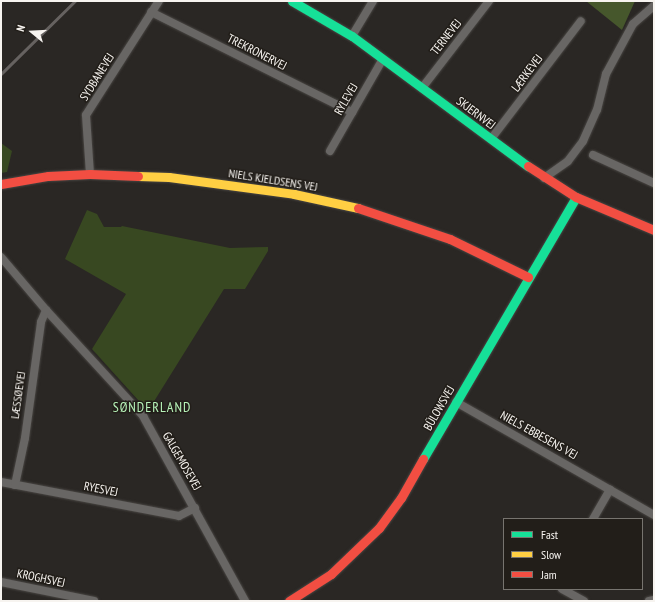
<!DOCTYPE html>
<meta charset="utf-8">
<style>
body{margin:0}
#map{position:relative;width:655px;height:602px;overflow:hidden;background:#2a2724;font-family:"PT Sans Narrow",sans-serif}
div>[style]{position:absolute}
.green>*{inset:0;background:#384821}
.forest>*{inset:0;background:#46572c}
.roads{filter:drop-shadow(0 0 1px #494643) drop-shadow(0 0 1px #494643)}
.street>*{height:8px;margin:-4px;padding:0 4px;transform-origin:4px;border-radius:4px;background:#686664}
.fast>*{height:9px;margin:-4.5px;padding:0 4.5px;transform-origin:4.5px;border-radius:4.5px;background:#16e098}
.slow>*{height:9px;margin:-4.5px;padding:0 4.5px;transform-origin:4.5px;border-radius:4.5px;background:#ffcf43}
.jam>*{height:9px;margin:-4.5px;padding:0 4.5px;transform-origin:4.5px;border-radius:4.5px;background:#f24e42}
.rail>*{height:2.5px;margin:-1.25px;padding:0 1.25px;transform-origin:1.25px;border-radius:1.25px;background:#666260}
span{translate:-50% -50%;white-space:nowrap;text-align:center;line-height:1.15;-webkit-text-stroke:3px #221e19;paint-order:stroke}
.street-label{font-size:12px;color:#f7f4f0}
.quarter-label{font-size:14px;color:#b7f3b9;letter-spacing:1px}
.frame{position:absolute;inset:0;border:2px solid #f7f4f0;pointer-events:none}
.legend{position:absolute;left:503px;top:518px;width:140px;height:72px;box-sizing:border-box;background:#221e19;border:1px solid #77746f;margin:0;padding:5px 7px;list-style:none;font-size:12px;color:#f7f4f0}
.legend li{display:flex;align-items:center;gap:8px;height:20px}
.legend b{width:20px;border:1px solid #77746f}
.north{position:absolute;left:12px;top:12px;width:40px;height:40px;-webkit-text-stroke:3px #221e19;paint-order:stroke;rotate:288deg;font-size:11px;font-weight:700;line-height:16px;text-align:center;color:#f7f4f0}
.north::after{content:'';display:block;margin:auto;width:14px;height:18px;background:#f7f4f0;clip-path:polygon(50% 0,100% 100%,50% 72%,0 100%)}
</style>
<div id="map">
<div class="green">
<i style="clip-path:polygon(1px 143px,12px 151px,7px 172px,1px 173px)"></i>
<i style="clip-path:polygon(87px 210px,97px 214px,104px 227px,121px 227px,122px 226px,230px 248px,268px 247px,268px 251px,245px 289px,224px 289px,148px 411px,92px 349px,126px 294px,65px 259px)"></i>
</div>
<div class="forest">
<i style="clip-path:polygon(586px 1px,635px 1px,622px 30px)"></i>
</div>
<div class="roads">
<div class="street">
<i style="left:151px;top:12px;width:225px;rotate:26.5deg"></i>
<i style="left:352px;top:36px;width:41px;rotate:-59deg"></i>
<i style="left:422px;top:88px;width:110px;rotate:-52.4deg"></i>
<i style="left:491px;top:139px;width:148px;rotate:-52.7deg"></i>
<i style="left:330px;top:151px;width:106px;rotate:-60.1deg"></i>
<i style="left:593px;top:155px;width:67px;rotate:24.7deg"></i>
<i style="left:90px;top:174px;width:59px;rotate:-93.9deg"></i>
<i style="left:86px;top:115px;width:135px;rotate:-57.4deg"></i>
<i style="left:544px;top:178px;width:29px;rotate:-35deg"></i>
<i style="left:568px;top:161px;width:25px;rotate:-53deg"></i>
<i style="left:583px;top:141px;width:34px;rotate:-66deg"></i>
<i style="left:597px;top:110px;width:37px;rotate:-76deg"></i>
<i style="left:606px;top:74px;width:57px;rotate:-61.6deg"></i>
<i style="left:633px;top:24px;width:28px;rotate:-41deg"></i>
<i style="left:1px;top:257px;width:70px;rotate:49.7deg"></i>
<i style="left:46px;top:310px;width:144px;rotate:47.5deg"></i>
<i style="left:143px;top:416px;width:211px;rotate:61.1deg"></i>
<i style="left:456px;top:402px;width:228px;rotate:29.7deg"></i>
<i style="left:1px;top:482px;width:181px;rotate:10.8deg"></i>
<i style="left:179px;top:516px;width:18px;rotate:-27deg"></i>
<i style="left:15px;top:485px;width:48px;rotate:-78deg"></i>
<i style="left:25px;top:438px;width:117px;rotate:-82.1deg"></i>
<i style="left:41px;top:322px;width:13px;rotate:-67deg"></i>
<i style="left:593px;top:519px;width:34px;rotate:-60deg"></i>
<i style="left:1px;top:582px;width:95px;rotate:11.5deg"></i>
<i style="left:562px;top:589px;width:25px;rotate:29deg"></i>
<i style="left:649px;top:601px;width:5px;rotate:-11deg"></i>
</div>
<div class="fast">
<i style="left:292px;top:1px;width:69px;rotate:30.3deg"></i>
<i style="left:352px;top:36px;width:219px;rotate:36.5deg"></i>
<i style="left:423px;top:459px;width:303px;rotate:-59.7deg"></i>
</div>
<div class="slow">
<i style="left:138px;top:176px;width:31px;rotate:2deg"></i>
<i style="left:169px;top:177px;width:126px;rotate:7.7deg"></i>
<i style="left:294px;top:194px;width:66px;rotate:12.3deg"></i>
</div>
<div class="jam">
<i style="left:528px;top:166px;width:57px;rotate:32.9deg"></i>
<i style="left:576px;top:197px;width:85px;rotate:22.9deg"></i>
<i style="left:1px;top:184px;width:48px;rotate:-9.7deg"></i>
<i style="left:48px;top:176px;width:42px;rotate:-2.7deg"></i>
<i style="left:90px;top:174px;width:48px;rotate:2.4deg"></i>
<i style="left:358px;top:208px;width:97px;rotate:18.6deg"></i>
<i style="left:450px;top:239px;width:87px;rotate:26deg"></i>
<i style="left:289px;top:601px;width:50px;rotate:-32.7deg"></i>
<i style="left:331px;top:574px;width:66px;rotate:-43.8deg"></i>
<i style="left:379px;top:528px;width:37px;rotate:-54deg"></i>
<i style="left:401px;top:498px;width:45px;rotate:-60.6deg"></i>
</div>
</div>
<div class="rail">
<i style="left:1px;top:74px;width:104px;rotate:-44.6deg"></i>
</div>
<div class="street-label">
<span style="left:446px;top:37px;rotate:-52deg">TERNEVEJ</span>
<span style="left:257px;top:52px;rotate:27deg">TREKRONERVEJ</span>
<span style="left:527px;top:73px;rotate:-53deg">LÆRKEVEJ</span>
<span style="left:97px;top:77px;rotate:-58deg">SYDBANEVEJ</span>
<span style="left:346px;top:99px;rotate:-60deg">RYLEVEJ</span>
<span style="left:476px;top:113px;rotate:37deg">SKJERNVEJ</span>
<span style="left:273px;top:180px;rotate:9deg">NIELS KJELDSENS VEJ</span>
<span style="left:18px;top:395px;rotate:-82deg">LÆSSØEVEJ</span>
<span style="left:439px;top:408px;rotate:-60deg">BÜLOWSVEJ</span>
<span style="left:539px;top:435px;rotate:29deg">NIELS EBBESENS VEJ</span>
<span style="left:182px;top:461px;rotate:60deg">GALGEMOSEVEJ</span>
<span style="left:101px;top:489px;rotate:11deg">RYESVEJ</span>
<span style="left:41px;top:578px;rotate:12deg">KROGHSVEJ</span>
</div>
<div class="quarter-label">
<span style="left:152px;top:407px">SØNDERLAND</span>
</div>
<div class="frame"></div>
<ul class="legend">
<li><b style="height:5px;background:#16e098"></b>Fast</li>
<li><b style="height:5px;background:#ffcf43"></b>Slow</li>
<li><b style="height:5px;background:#f24e42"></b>Jam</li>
</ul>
<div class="north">N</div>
</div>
